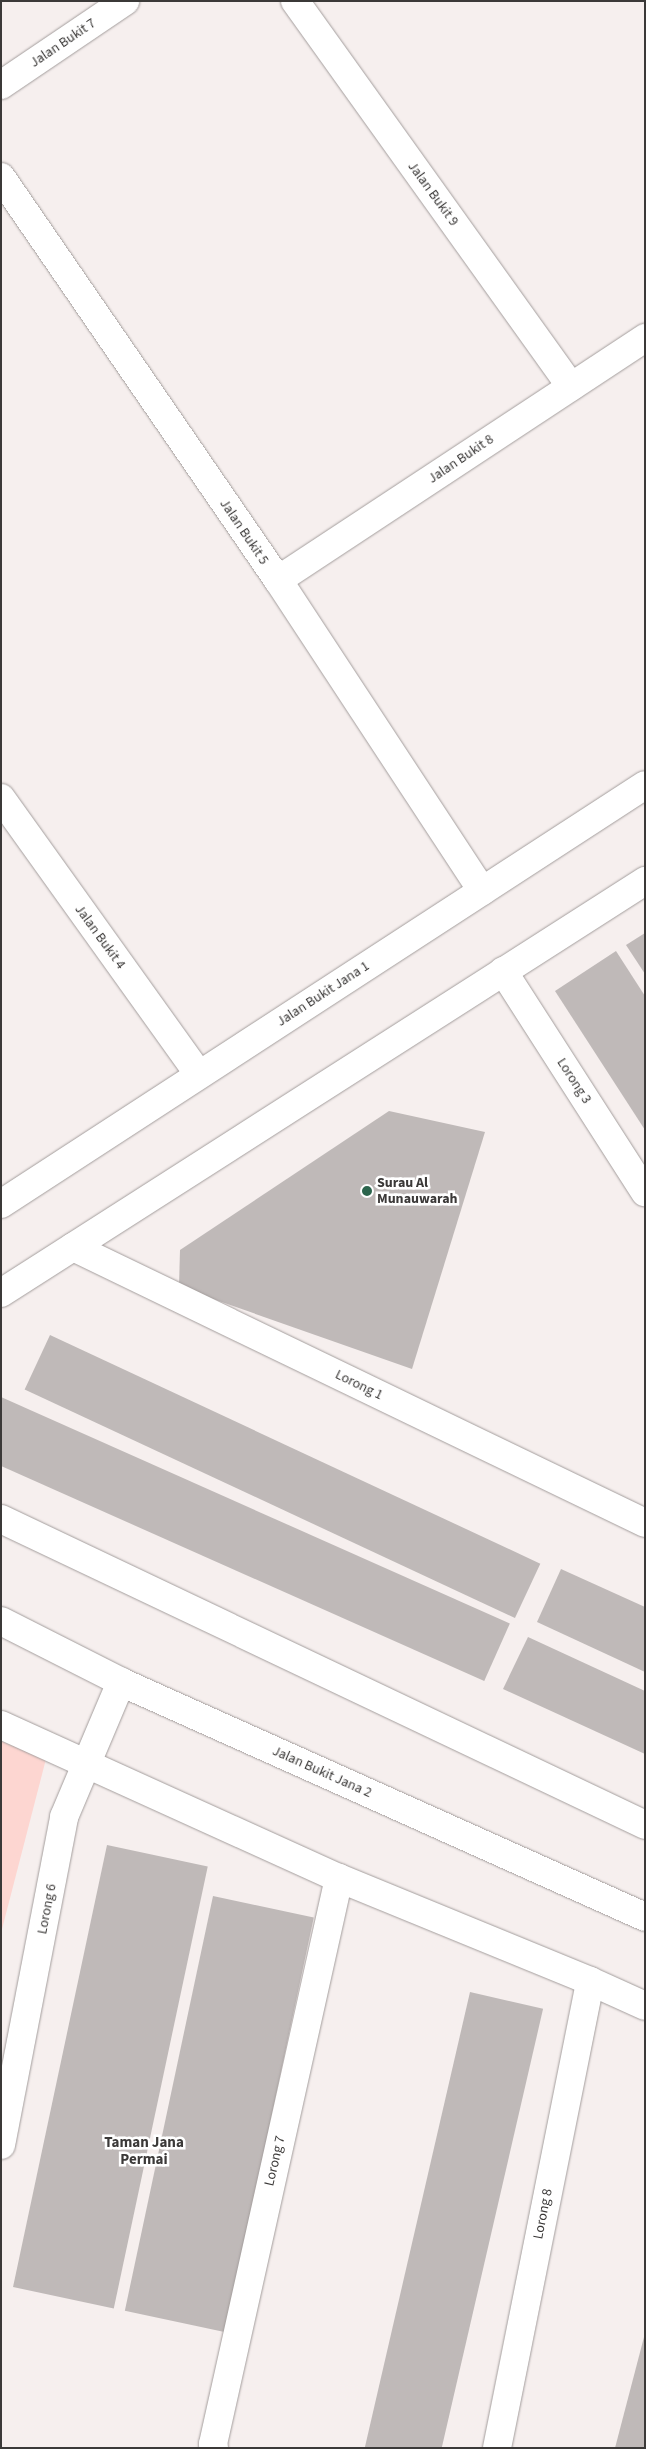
<!DOCTYPE html>
<style>
body{margin:0}
#map{position:relative;width:646px;height:2449px;overflow:hidden;background:#f6efee;font-family:"Source Sans 3",sans-serif}
div>[style]{position:absolute}
.green>*{inset:0;background:#fdd6d1}
.building>*{inset:0;background:#bfb9b8;transform-origin:0 0}
.roads{filter:drop-shadow(0 0 1px #a39d9c) drop-shadow(0 0 1px #a39d9c)}
.street>*{height:28px;margin:-14px;padding:0 14px;transform-origin:14px;border-radius:14px;background:#fff}
.secondary>*{height:28px;margin:-14px;padding:0 14px;transform-origin:14px;border-radius:14px;background:#fff}
.dots>*{width:14px;height:14px;translate:-50% -50%;box-sizing:border-box;border:2px solid #fff;border-radius:50%}
span{translate:-50% -50%;white-space:nowrap;text-align:center;line-height:1.15;-webkit-text-stroke:5px #fff;paint-order:stroke}
.street-label{font-size:14px;color:#3b3938}
.poi-label{font-size:14px;color:#3b3938;font-weight:700}
.left{translate:0 -50%;text-align:left}
.neighbourhood-label{font-size:15px;color:#3b3938;font-weight:700}
.frame{position:absolute;inset:0;border:2px solid #3b3938;pointer-events:none}
</style>
<div id="map">
<div class="green">
<i style="clip-path:polygon(1px 1741px,46px 1759px,1px 1933px)"></i>
</div>
<div class="building">
<i style="clip-path:polygon(645px 933px,645px 974px,626px 945px)"></i>
<i style="clip-path:polygon(616px 951px,645px 996px,645px 1130px,555px 991px)"></i>
<i style="clip-path:polygon(389px 1111px,485px 1132px,412px 1369px,179px 1287px,180px 1250px)"></i>
<i style="left:50px;top:1335px;width:541px;height:60px;rotate:25deg"></i>
<i style="left:1px;top:1397px;width:557px;height:63px;rotate:24deg"></i>
<i style="clip-path:polygon(561px 1569px,645px 1607px,645px 1672px,537px 1622px)"></i>
<i style="clip-path:polygon(528px 1637px,645px 1691px,645px 1754px,503px 1689px)"></i>
<i style="left:107px;top:1845px;width:103px;height:452px;rotate:12deg"></i>
<i style="left:213px;top:1896px;width:103px;height:424px;rotate:12deg"></i>
<i style="left:470px;top:1992px;width:75px;height:470px;rotate:13deg"></i>
<i style="clip-path:polygon(644px 2337px,645px 2448px,615px 2448px)"></i>
</div>
<div class="roads">
<div class="street">
<i style="left:295px;top:1px;width:474px;rotate:54.4deg"></i>
<i style="left:1px;top:85px;width:150px;rotate:-34.1deg"></i>
<i style="left:1px;top:177px;width:489px;rotate:55.5deg"></i>
<i style="left:278px;top:580px;width:372px;rotate:56.7deg"></i>
<i style="left:278px;top:580px;width:440px;rotate:-33.4deg"></i>
<i style="left:1px;top:798px;width:340px;rotate:54.4deg"></i>
<i style="left:503px;top:971px;width:263px;rotate:57.3deg"></i>
<i style="left:1px;top:1204px;width:768px;rotate:-33.05deg"></i>
<i style="left:73px;top:1247px;width:635px;rotate:25.76deg"></i>
<i style="left:1px;top:1293px;width:765px;rotate:-32.61deg"></i>
<i style="left:1px;top:1519px;width:713px;rotate:25.41deg"></i>
<i style="left:1px;top:1725px;width:371px;rotate:24.4deg"></i>
<i style="left:339px;top:1878px;width:271px;rotate:22.3deg"></i>
<i style="left:590px;top:1981px;width:60px;rotate:24.4deg"></i>
<i style="left:1px;top:2145px;width:334px;rotate:-79.1deg"></i>
<i style="left:64px;top:1817px;width:147px;rotate:-67.1deg"></i>
<i style="left:214px;top:2448px;width:4px;rotate:-104deg"></i>
<i style="left:213px;top:2444px;width:580px;rotate:-77.45deg"></i>
<i style="left:497px;top:2448px;width:476px;rotate:-78.7deg"></i>
</div>
<div class="secondary">
<i style="left:1px;top:1621px;width:135px;rotate:26.9deg"></i>
<i style="left:121px;top:1682px;width:574px;rotate:24.15deg"></i>
</div>
</div>
<div class="dots">
<i style="left:367px;top:1191px;background:#2c654d"></i>
</div>
<div class="street-label">
<span style="left:63px;top:43px;rotate:-34deg">Jalan Bukit 7</span>
<span style="left:433px;top:194px;rotate:54deg">Jalan Bukit 9</span>
<span style="left:461px;top:459px;rotate:-34deg">Jalan Bukit 8</span>
<span style="left:244px;top:532px;rotate:56deg">Jalan Bukit 5</span>
<span style="left:100px;top:937px;rotate:54deg">Jalan Bukit 4</span>
<span style="left:323px;top:994px;rotate:-33deg">Jalan Bukit Jana 1</span>
<span style="left:574px;top:1081px;rotate:57deg">Lorong 3</span>
<span style="left:359px;top:1385px;rotate:26deg">Lorong 1</span>
<span style="left:322px;top:1772px;rotate:24deg">Jalan Bukit Jana 2</span>
<span style="left:47px;top:1909px;rotate:-79deg">Lorong 6</span>
<span style="left:275px;top:2161px;rotate:-77deg">Lorong 7</span>
<span style="left:543px;top:2214px;rotate:-79deg">Lorong 8</span>
</div>
<div class="poi-label">
<span class="left" style="left:377px;top:1191px">Surau Al<br>Munauwarah</span>
</div>
<div class="neighbourhood-label">
<span style="left:144px;top:2151px">Taman Jana<br>Permai</span>
</div>
<div class="frame"></div>
</div>
